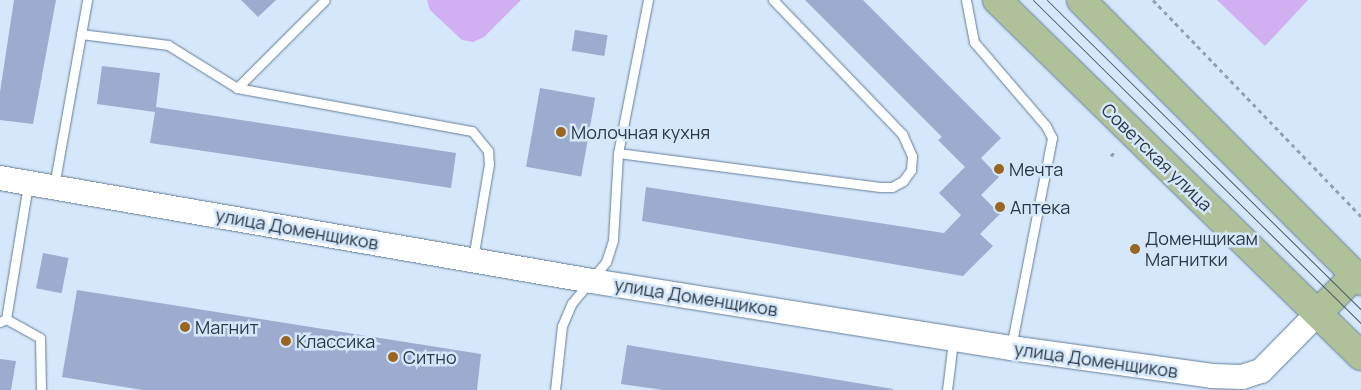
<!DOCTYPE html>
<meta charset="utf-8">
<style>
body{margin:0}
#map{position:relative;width:1361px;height:390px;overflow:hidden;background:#d5e7fa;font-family:Manrope,sans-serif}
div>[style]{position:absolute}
.green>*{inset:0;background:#d1aff0}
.building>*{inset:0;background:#9dabce;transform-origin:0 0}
.path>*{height:3px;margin-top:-1.5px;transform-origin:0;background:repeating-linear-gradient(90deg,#92a1b2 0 4px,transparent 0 8px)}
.roads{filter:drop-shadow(0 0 1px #627e9a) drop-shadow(0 0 1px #627e9a)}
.service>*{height:9px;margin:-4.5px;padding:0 4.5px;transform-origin:4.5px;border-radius:4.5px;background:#fff}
.tertiary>*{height:24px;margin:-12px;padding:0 12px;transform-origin:12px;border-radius:12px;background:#fff}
.primary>*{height:28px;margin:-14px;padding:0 14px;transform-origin:14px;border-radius:14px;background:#afc199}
.tram>*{height:1px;margin:-0.5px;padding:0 0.5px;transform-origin:0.5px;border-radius:0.5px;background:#4a5764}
.dots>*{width:14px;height:14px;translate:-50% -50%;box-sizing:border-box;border:2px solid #d5e7fa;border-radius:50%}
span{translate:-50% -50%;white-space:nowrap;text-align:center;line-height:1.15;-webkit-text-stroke:5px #d5e7fa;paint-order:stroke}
.poi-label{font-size:18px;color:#2c3844}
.left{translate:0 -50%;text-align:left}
.street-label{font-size:18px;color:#2c3844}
</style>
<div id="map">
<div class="green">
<i style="clip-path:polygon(427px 0,521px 0,484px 37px,473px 42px,462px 40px,430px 10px)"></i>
<i style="clip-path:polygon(1217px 0,1308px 0,1265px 46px)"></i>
</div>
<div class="building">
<i style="clip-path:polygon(14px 0,56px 0,33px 124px,0 120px,0 92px)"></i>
<i style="clip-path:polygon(241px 0,276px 0,258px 17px)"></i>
<i style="clip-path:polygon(805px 0,863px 0,1001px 138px,981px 158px,999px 177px,981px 195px,1000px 214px,980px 234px,993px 246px,963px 276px,642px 221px,646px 187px,944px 233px,961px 215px,939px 193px,965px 167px,938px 140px,942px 137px)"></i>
<i style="left:575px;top:30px;width:33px;height:21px;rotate:9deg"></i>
<i style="clip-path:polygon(102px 66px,160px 73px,156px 107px,456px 153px,451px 188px,150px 143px,155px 112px,97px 104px)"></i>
<i style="left:540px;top:88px;width:56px;height:80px;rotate:10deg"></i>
<i style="left:43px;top:253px;width:26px;height:36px;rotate:11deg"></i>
<i style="clip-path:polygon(77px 290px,481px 354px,477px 390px,143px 390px,62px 377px)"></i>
<i style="clip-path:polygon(627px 345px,893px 389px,893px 390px,663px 390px,621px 384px)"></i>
<i style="clip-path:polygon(0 359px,16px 361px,11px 390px,0 390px)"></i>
</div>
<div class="path">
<i style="left:1153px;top:0;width:300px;rotate:46.1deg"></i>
<i style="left:1111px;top:156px;width:8px;rotate:-50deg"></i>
</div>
<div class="roads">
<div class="service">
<i style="left:966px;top:0;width:43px;rotate:79.2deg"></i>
<i style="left:974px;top:42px;width:111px;rotate:49.4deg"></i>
<i style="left:1046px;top:126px;width:13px;rotate:63deg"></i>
<i style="left:1052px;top:138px;width:213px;rotate:101.1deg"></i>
<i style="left:81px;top:34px;width:88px;rotate:7.2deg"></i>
<i style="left:168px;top:45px;width:81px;rotate:31.9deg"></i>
<i style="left:237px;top:88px;width:124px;rotate:-45deg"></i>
<i style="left:237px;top:88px;width:239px;rotate:10.4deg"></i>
<i style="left:472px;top:131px;width:26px;rotate:51deg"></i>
<i style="left:488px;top:151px;width:13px;rotate:86deg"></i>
<i style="left:489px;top:164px;width:96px;rotate:99.6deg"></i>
<i style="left:618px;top:153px;width:264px;rotate:7.4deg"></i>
<i style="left:880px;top:187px;width:12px"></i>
<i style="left:892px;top:187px;width:13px;rotate:-29deg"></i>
<i style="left:903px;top:181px;width:14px;rotate:-54deg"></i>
<i style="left:911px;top:170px;width:14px;rotate:-86deg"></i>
<i style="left:912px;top:156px;width:24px;rotate:-114deg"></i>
<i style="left:902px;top:134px;width:186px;rotate:-133.9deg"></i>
<i style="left:54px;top:186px;width:189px;rotate:-79.9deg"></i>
<i style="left:6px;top:319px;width:137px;rotate:-80.7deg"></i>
<i style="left:0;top:322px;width:7px;rotate:-27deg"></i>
<i style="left:6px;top:319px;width:39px;rotate:29deg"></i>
<i style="left:40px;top:338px;width:52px;rotate:88.9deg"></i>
<i style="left:555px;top:390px;width:64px;rotate:-83.8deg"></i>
<i style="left:562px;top:326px;width:25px;rotate:-67deg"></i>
<i style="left:572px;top:303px;width:53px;rotate:-50.3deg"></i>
<i style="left:606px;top:262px;width:23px;rotate:-72deg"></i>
<i style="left:613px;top:240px;width:87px;rotate:-86.7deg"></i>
<i style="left:618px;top:153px;width:156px;rotate:-78.9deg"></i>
<i style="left:947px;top:390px;width:49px;rotate:-83deg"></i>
</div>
<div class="tertiary">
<i style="left:0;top:178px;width:601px;rotate:9.87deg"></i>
<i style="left:592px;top:281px;width:424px;rotate:9.1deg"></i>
<i style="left:1011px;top:348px;width:203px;rotate:7.9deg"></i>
<i style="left:1212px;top:376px;width:30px;rotate:2deg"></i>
<i style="left:1242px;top:377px;width:20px;rotate:-18deg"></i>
<i style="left:1261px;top:371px;width:81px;rotate:-45.5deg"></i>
</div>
<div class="primary">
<i style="left:997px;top:0;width:509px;rotate:44.36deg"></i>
<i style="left:1081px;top:0;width:397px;rotate:45.1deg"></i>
<i style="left:1318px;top:313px;width:53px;rotate:-45.8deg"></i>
</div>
</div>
<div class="tram">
<i style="left:1033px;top:0;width:461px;rotate:44.6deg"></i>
<i style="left:1047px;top:0;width:441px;rotate:44.6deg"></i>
</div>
<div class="dots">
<i style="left:561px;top:132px;background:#9c651f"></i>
<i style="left:999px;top:169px;background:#9c651f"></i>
<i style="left:1000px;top:207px;background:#9c651f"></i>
<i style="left:1135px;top:249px;background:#9c651f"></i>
<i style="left:185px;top:327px;background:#9c651f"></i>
<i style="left:286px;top:341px;background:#9c651f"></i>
<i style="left:393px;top:357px;background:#9c651f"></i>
</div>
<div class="poi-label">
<span class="left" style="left:571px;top:132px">Молочная кухня</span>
<span class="left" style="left:1009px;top:169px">Мечта</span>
<span class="left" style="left:1010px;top:207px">Аптека</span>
<span class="left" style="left:1145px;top:249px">Доменщикам<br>Магнитки</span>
<span class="left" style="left:195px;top:327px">Магнит</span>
<span class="left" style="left:296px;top:341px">Классика</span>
<span class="left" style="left:403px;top:357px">Ситно</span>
</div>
<div class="street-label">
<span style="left:1157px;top:157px;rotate:44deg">Советская улица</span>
<span style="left:297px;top:229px;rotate:10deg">улица Доменщиков</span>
<span style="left:696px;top:297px;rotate:9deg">улица Доменщиков</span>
<span style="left:1096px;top:360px;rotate:8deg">улица Доменщиков</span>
</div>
</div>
